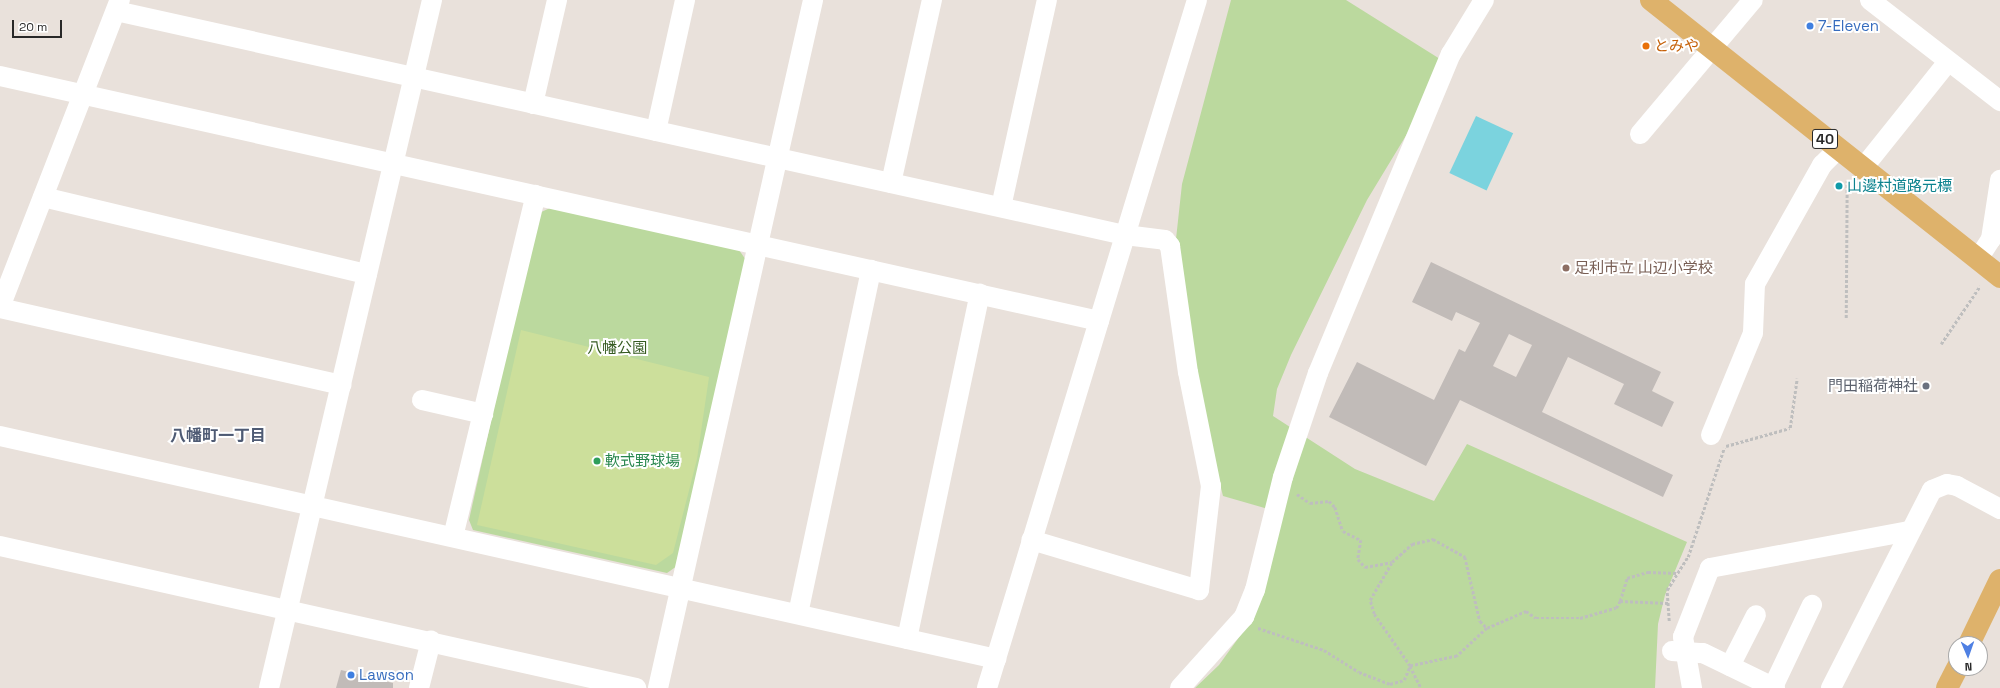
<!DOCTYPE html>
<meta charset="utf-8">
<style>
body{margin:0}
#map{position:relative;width:2000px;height:688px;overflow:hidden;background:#e9e1db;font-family:"Space Grotesk","Noto Sans JP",sans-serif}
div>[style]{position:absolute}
.green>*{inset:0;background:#bbd99e}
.pitch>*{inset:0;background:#ccdf9b}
.water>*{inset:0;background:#7bd3de;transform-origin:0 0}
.building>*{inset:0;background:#c1bbb8}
.path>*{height:2.5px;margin-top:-1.25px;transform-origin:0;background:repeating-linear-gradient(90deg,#bebebe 0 3px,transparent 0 5px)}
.minor>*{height:20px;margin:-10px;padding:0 10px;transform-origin:10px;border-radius:10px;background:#fff}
.major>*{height:22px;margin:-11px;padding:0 11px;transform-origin:11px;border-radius:11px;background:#deb26b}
.dots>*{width:11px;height:11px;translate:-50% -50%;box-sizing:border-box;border:2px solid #fff;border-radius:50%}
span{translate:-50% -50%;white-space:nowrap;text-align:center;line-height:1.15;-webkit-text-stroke:4px #fff;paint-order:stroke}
.shield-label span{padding:1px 3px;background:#fff;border:1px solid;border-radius:3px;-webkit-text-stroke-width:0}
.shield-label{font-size:14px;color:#282828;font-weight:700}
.shop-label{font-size:15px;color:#366cbe}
.left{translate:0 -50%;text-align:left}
.food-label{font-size:15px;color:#c56008}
.culture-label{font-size:15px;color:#0d838f}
.education-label{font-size:15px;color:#785e54}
.park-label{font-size:15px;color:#365b22}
.worship-label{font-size:15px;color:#5b616d}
.right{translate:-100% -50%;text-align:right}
.leisure-label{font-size:15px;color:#27864d}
.neighbourhood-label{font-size:16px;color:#4e5a73;font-weight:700}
.north{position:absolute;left:1948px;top:636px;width:40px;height:40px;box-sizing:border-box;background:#fff;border:1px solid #a9a9a9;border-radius:50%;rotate:178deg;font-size:11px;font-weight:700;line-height:16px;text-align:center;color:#282828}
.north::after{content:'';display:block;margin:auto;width:14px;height:18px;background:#4f80e3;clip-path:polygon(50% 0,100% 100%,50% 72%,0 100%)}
.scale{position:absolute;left:12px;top:20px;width:50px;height:18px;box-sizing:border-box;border:2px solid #282828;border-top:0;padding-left:5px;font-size:12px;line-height:14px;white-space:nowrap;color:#282828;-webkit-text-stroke:3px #fff;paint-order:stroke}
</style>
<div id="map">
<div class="green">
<i style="clip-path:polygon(1231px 0,1346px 0,1440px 59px,1410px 129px,1367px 200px,1291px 355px,1277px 389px,1273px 416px,1355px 469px,1434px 501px,1467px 444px,1687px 542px,1665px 595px,1658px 624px,1655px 688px,1195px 688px,1219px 665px,1242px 633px,1282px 513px,1223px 496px,1206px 428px,1176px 239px,1182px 184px)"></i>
<i style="clip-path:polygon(550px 208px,739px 250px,746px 260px,677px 566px,667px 573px,473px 530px,469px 520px,537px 214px)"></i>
</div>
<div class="pitch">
<i style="clip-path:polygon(521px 330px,709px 377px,697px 459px,673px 553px,656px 565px,477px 525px)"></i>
</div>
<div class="water">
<i style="left:1476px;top:116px;width:41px;height:63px;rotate:25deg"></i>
</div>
<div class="building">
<i style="clip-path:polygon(evenodd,1431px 262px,1661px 372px,1652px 391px,1674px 402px,1662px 427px,1614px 404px,1624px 384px,1568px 357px,1542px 412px,1673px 475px,1663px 497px,1460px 400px,1426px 466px,1329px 417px,1357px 362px,1434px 400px,1459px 349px,1465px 352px,1480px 323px,1456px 312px,1452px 321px,1412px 302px,1431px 262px,1509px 334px,1532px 345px,1516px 377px,1493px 366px,1509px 334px)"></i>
<i style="clip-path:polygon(341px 670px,393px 683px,393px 688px,336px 688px)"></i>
</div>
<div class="path">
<i style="left:1846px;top:318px;width:137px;rotate:-89.6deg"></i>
<i style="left:1941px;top:344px;width:70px;rotate:-56.1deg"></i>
<i style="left:1726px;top:446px;width:66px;rotate:-15.7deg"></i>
<i style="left:1790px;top:428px;width:50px;rotate:-82deg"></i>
<i style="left:1297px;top:494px;width:16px;rotate:35deg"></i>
<i style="left:1310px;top:503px;width:19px;rotate:-6deg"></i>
<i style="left:1329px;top:501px;width:8px;rotate:45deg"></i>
<i style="left:1335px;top:507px;width:25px;rotate:72deg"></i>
<i style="left:1343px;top:531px;width:20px;rotate:27deg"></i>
<i style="left:1361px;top:540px;width:19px;rotate:99deg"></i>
<i style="left:1358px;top:559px;width:11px;rotate:49deg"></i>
<i style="left:1365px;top:567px;width:27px;rotate:-10deg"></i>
<i style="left:1620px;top:601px;width:24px;rotate:-73deg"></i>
<i style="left:1627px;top:578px;width:22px;rotate:-16deg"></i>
<i style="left:1648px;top:572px;width:30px;rotate:2deg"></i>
<i style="left:1669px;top:621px;width:31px;rotate:-94deg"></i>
<i style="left:1667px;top:590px;width:39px;rotate:-58deg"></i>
<i style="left:1688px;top:557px;width:115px;rotate:-71.7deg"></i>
<i style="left:1258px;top:628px;width:70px;rotate:18.4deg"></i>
<i style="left:1324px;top:650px;width:41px;rotate:32.2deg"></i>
<i style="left:1359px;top:672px;width:33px;rotate:21deg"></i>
<i style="left:1390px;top:684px;width:15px;rotate:-16deg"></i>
<i style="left:1404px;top:680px;width:15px;rotate:-67deg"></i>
<i style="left:1410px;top:666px;width:63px;rotate:-124.7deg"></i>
<i style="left:1374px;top:614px;width:15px;rotate:-106deg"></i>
<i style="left:1370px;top:600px;width:44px;rotate:-59.9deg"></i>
<i style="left:1392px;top:562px;width:27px;rotate:-42deg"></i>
<i style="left:1412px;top:544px;width:22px;rotate:-13deg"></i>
<i style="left:1433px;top:539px;width:37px;rotate:29deg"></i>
<i style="left:1465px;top:557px;width:66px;rotate:76.8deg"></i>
<i style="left:1480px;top:621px;width:10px;rotate:45deg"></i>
<i style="left:1487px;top:628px;width:41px;rotate:137deg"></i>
<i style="left:1457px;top:656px;width:48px;rotate:168deg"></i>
<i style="left:1410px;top:666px;width:25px;rotate:63deg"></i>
<i style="left:1487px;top:628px;width:43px;rotate:-23.6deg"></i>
<i style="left:1526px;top:611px;width:12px;rotate:35deg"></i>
<i style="left:1536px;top:618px;width:44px"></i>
<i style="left:1580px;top:618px;width:37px;rotate:-16deg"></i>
<i style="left:1616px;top:608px;width:8px;rotate:-60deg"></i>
<i style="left:1620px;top:601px;width:48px;rotate:2.4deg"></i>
</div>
<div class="minor">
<i style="left:1870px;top:0;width:165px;rotate:37.8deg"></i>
<i style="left:116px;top:11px;width:1034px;rotate:12.52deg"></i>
<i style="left:1125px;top:235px;width:40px;rotate:7.1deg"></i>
<i style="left:1165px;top:240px;width:8px;rotate:50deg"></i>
<i style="left:1170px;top:246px;width:127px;rotate:81.9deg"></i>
<i style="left:1188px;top:372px;width:116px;rotate:78.6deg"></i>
<i style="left:1211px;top:486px;width:105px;rotate:96.6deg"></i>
<i style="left:1199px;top:590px;width:175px;rotate:-163.4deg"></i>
<i style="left:0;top:76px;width:1126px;rotate:12.57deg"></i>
<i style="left:533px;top:104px;width:107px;rotate:-77deg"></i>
<i style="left:656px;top:131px;width:134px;rotate:-77.5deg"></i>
<i style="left:1640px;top:134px;width:175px;rotate:-49.9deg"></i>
<i style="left:1863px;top:168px;width:136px;rotate:-51.3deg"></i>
<i style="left:891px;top:183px;width:188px;rotate:-77.4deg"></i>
<i style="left:43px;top:197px;width:333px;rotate:13.4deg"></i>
<i style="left:1001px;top:207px;width:212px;rotate:-77.5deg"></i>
<i style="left:1978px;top:259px;width:24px;rotate:-57deg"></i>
<i style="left:1991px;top:239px;width:60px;rotate:-81.3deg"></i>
<i style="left:0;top:307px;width:330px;rotate:-68.7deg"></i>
<i style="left:0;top:308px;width:350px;rotate:12.7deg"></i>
<i style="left:422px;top:400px;width:63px;rotate:12.9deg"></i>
<i style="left:1711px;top:435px;width:110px;rotate:-67.6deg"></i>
<i style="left:1753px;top:333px;width:49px;rotate:-87.7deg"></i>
<i style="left:1755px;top:284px;width:137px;rotate:-60.6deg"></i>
<i style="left:1822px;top:165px;width:23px;rotate:-45deg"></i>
<i style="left:0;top:436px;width:1021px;rotate:12.62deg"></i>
<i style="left:453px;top:537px;width:352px;rotate:-76.4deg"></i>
<i style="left:0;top:546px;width:652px;rotate:12.59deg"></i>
<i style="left:798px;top:614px;width:352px;rotate:-78deg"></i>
<i style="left:907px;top:639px;width:353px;rotate:-78.1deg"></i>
<i style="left:1672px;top:651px;width:31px;rotate:4deg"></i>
<i style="left:1703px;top:653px;width:80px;rotate:25.9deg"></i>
<i style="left:1730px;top:666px;width:57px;rotate:-63deg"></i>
<i style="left:1773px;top:687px;width:91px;rotate:-64.6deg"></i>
<i style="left:269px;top:688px;width:707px;rotate:-76.67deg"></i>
<i style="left:419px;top:688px;width:49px;rotate:-75.7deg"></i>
<i style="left:658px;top:688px;width:705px;rotate:-77.3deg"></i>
<i style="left:987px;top:688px;width:719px;rotate:-73.03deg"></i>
<i style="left:1180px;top:688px;width:96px;rotate:-48deg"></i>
<i style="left:1244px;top:617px;width:29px;rotate:-68deg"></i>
<i style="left:1255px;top:590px;width:116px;rotate:-76.1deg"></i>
<i style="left:1283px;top:477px;width:110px;rotate:-71.4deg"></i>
<i style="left:1318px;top:373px;width:346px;rotate:-67.4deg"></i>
<i style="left:1451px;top:54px;width:63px;rotate:-58.6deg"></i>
<i style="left:1692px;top:688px;width:52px;rotate:-100deg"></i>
<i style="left:1683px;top:637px;width:74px;rotate:-68.6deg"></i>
<i style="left:1710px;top:568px;width:202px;rotate:-10.5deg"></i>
<i style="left:1831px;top:688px;width:222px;rotate:-63deg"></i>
<i style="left:1932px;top:490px;width:16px;rotate:-22deg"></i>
<i style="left:1947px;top:484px;width:10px;rotate:11deg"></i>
<i style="left:1957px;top:486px;width:49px;rotate:28.1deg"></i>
</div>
<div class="major">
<i style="left:1651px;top:0;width:446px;rotate:38.4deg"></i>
<i style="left:1969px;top:644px;width:71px;rotate:-64.2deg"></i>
<i style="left:1947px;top:688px;width:22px;rotate:-63deg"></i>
</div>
<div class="dots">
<i style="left:1810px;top:26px;background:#3f7fe0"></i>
<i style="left:1646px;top:46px;background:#e8710a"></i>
<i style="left:1839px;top:186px;background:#0f9aa8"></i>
<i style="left:1566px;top:268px;background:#8d6e63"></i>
<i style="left:1926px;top:386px;background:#6b7280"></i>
<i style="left:597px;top:461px;background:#2e9e5b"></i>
<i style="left:351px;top:675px;background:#3f7fe0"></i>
</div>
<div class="shield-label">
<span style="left:1825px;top:139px">40</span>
</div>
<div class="shop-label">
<span class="left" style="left:1818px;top:26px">7-Eleven</span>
<span class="left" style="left:359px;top:675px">Lawson</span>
</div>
<div class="food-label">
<span class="left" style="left:1654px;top:46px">とみや</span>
</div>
<div class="culture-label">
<span class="left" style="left:1847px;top:186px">山邊村道路元標</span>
</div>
<div class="education-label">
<span class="left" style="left:1574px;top:268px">足利市立 山辺小学校</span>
</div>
<div class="park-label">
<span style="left:617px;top:348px">八幡公園</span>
</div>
<div class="worship-label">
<span class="right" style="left:1918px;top:386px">門田稲荷神社</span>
</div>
<div class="leisure-label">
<span class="left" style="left:605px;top:461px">軟式野球場</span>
</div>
<div class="neighbourhood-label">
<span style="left:218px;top:436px">八幡町一丁目</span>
</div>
<div class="north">N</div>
<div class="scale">20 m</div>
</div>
